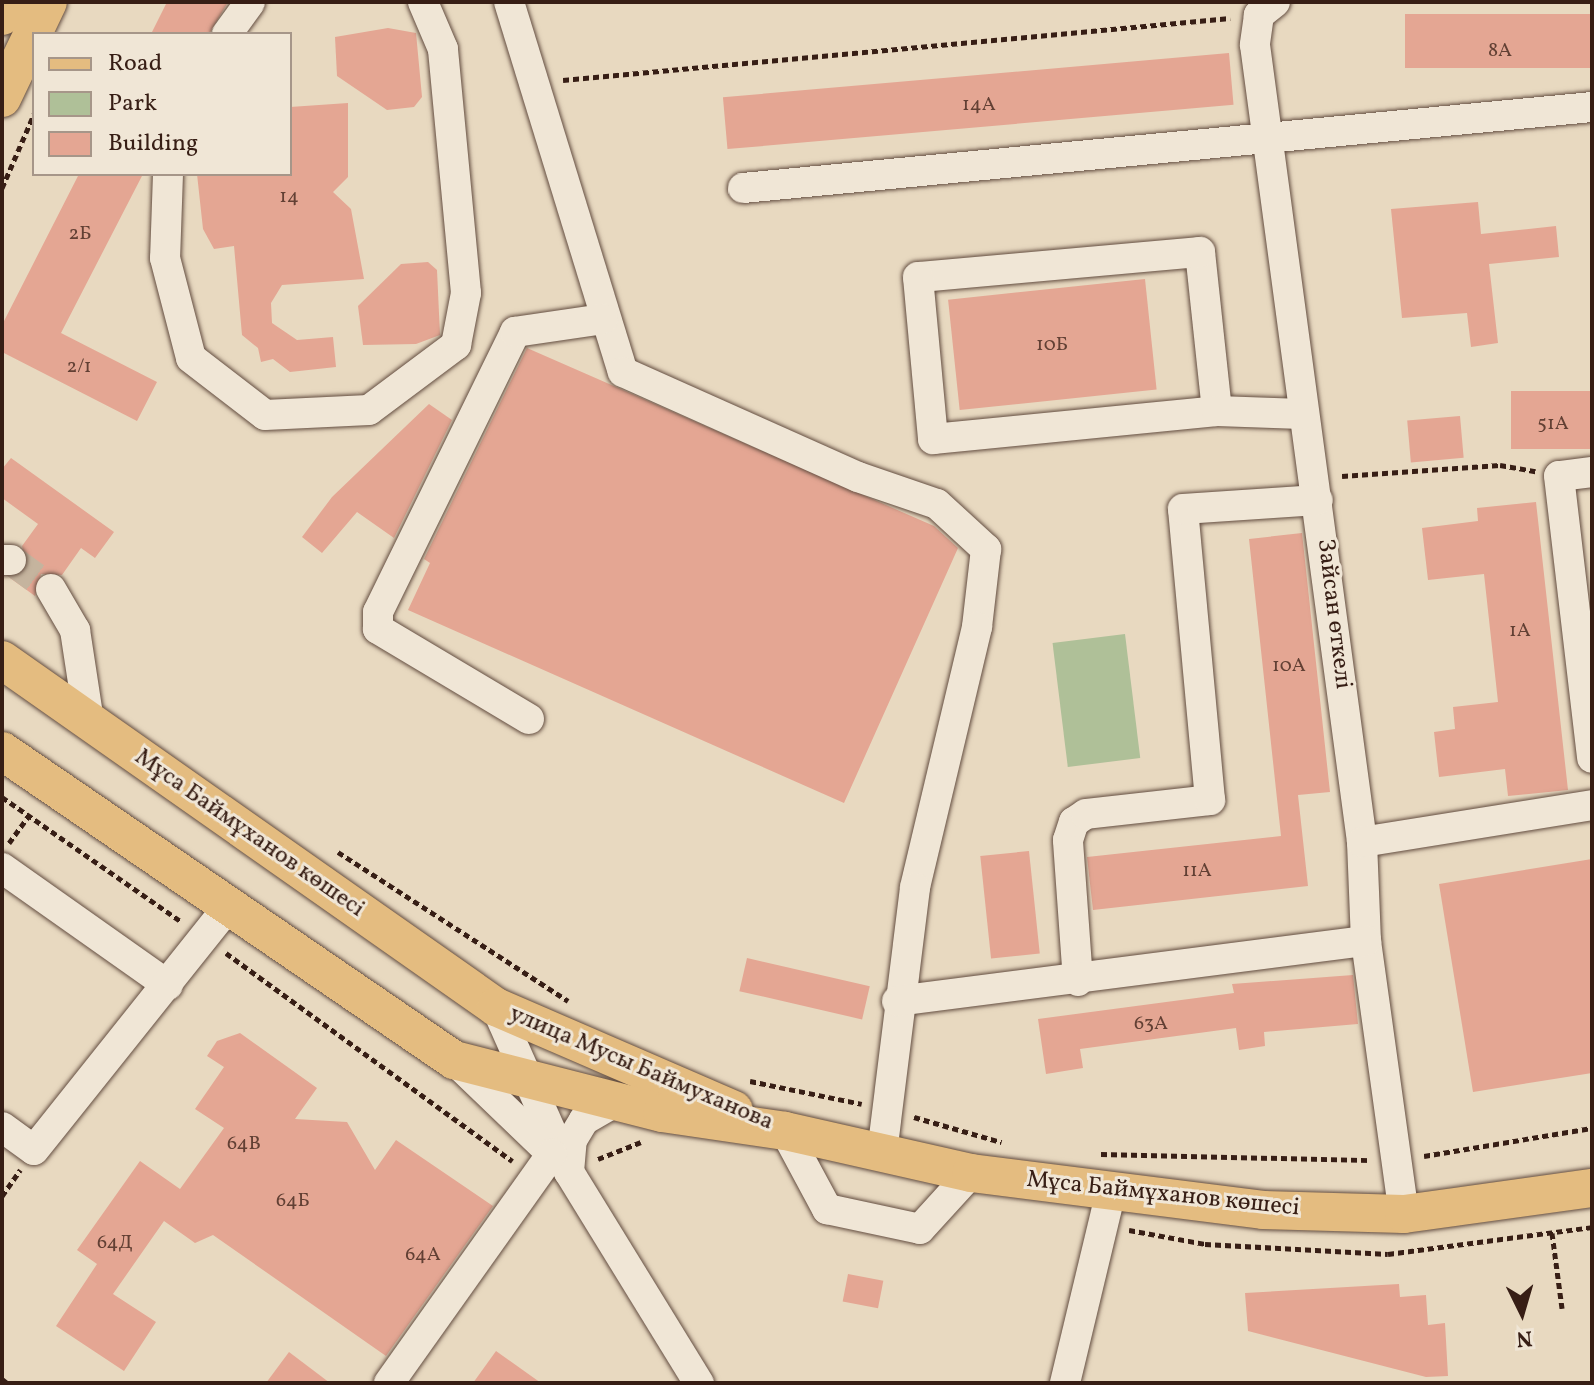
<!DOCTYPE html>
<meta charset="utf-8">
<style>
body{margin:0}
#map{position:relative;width:1594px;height:1385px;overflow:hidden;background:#e8d9c0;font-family:Vollkorn,serif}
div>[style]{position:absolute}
.green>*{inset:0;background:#afc098;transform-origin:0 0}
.building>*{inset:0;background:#e4a693;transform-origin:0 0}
.minor-tunnel>*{height:30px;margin-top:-15px;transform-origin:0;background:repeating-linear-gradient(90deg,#c5b49e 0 30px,transparent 0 45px)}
.path>*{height:5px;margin-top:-2.5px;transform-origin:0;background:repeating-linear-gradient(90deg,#371e15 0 6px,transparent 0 10px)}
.roads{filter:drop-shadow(0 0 2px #634d40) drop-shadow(0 0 2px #634d40)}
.minor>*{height:30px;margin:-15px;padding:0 15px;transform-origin:15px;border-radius:15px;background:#f0e6d6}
.major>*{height:38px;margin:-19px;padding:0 19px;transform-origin:19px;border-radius:19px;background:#e4bc80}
span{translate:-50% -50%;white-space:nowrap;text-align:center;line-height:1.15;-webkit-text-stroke:6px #f0e6d6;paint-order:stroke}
.number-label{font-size:20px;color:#624034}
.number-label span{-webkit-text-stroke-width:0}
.street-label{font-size:24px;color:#371e15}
.frame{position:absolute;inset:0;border:4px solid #371e15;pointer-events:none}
.legend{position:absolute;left:32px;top:32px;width:260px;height:144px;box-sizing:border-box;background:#f0e6d6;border:2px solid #a69689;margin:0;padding:10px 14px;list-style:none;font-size:24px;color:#371e15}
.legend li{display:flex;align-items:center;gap:16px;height:40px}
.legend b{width:40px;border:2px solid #a69689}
.north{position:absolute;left:1482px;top:1273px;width:80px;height:80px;-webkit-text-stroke:6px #f0e6d6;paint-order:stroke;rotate:175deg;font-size:22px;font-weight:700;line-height:32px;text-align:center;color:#371e15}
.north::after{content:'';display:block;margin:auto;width:28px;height:36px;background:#371e15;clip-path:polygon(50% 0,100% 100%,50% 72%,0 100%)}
</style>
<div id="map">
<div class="green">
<i style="left:1125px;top:634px;width:125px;height:73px;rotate:83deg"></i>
</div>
<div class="building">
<i style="clip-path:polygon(167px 2px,228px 2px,209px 34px,151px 34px)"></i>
<i style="left:1592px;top:14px;width:54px;height:187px;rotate:90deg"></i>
<i style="clip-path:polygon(388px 28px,416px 33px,422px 97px,414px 107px,387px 110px,337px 76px,335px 37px)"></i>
<i style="left:1229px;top:53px;width:52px;height:508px;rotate:85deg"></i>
<i style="clip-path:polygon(348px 103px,348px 177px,333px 192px,351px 209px,364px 279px,282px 285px,271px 303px,272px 323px,297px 340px,333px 337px,336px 367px,290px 372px,273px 359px,261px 362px,258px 348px,242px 335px,234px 246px,214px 249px,203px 229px,197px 174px,290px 174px,290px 107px)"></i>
<i style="clip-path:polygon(79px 174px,143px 174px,61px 333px,157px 382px,137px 421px,2px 352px,2px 325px)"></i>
<i style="clip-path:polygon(1478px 202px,1481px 234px,1556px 226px,1559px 257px,1489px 264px,1498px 343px,1471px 347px,1467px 313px,1402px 318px,1391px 209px)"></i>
<i style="clip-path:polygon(428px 262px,437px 270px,440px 335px,416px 344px,363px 345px,358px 306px,401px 264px)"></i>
<i style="left:1145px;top:279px;width:111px;height:198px;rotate:84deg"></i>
<i style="clip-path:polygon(527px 348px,934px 526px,958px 548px,844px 803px,408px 610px,430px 563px,424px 559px)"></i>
<i style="left:1592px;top:391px;width:58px;height:81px;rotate:90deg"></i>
<i style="clip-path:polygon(429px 404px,452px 420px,394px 538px,357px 512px,322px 553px,302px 537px,332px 497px)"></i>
<i style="left:1460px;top:416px;width:42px;height:53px;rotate:85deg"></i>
<i style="clip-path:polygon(11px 458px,114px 532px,95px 558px,81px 548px,62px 575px,41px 574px,35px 596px,10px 578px,27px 568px,22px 546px,38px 524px,2px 498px,2px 469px)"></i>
<i style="clip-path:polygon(1536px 502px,1568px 790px,1508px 796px,1505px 769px,1439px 777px,1434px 732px,1455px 729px,1453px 707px,1498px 702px,1484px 574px,1428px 580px,1422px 528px,1478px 521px,1477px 508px)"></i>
<i style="clip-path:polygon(1302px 533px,1330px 792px,1298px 795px,1308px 886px,1093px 910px,1087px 857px,1281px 836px,1249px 539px)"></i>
<i style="left:1029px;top:851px;width:103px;height:49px;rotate:84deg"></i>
<i style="clip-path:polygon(1592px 859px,1592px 1073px,1473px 1092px,1439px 884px)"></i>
<i style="left:747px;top:958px;width:126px;height:34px;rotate:13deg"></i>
<i style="clip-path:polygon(1353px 975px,1358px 1024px,1264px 1032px,1265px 1046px,1239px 1050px,1236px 1028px,1080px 1049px,1083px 1068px,1046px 1074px,1038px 1019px,1234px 993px,1232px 984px)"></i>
<i style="clip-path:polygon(240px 1033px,317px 1088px,295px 1119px,347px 1122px,375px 1170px,396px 1140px,493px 1206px,386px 1356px,213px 1235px,195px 1243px,164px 1221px,113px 1294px,156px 1322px,124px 1371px,56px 1326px,97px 1264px,77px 1250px,140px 1161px,180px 1189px,224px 1128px,195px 1109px,224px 1067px,207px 1056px,217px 1041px)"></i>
<i style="left:848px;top:1274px;width:36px;height:28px;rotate:11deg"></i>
<i style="clip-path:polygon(1399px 1284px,1400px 1297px,1426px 1295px,1428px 1325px,1445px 1323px,1448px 1376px,1426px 1377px,1248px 1331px,1245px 1293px)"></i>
<i style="clip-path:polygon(496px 1351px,541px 1383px,473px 1383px)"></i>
<i style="clip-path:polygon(289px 1352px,330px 1383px,266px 1383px)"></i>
</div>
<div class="minor-tunnel">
<i style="left:11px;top:560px;width:49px;rotate:35.9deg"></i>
</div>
<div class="path">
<i style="left:563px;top:80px;width:670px;rotate:-5.31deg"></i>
<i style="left:2px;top:188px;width:81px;rotate:-66.6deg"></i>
<i style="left:1342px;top:476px;width:158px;rotate:-4deg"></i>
<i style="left:1500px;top:465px;width:36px;rotate:10deg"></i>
<i style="left:2px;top:797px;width:219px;rotate:34.8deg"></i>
<i style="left:9px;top:843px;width:34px;rotate:-54deg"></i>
<i style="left:338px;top:852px;width:274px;rotate:32.9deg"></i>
<i style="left:226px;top:953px;width:354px;rotate:36deg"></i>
<i style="left:750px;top:1081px;width:114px;rotate:11.6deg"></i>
<i style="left:914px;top:1117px;width:91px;rotate:16deg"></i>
<i style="left:1101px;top:1154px;width:270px;rotate:1.3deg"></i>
<i style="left:1424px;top:1156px;width:170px;rotate:-9.5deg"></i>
<i style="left:598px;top:1159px;width:46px;rotate:-21.6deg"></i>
<i style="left:2px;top:1196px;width:32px;rotate:-55deg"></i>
<i style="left:1129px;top:1230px;width:77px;rotate:10.4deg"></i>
<i style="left:1205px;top:1244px;width:183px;rotate:3.1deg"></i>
<i style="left:1388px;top:1254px;width:206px;rotate:-7.5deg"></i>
<i style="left:1552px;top:1233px;width:76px;rotate:82.4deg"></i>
<i style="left:2px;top:1379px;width:6px;rotate:39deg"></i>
</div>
<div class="roads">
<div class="minor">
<i style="left:509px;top:2px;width:387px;rotate:72.9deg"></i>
<i style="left:623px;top:372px;width:257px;rotate:24.1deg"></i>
<i style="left:858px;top:477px;width:83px;rotate:18.9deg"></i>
<i style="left:937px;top:504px;width:67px;rotate:42.6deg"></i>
<i style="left:986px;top:549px;width:79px;rotate:96.6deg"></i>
<i style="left:977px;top:627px;width:268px;rotate:103.4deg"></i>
<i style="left:915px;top:888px;width:266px;rotate:97.1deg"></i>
<i style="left:1275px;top:2px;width:21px;rotate:141deg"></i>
<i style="left:1259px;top:15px;width:30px;rotate:98deg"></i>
<i style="left:1255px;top:45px;width:804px;rotate:82.35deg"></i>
<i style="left:1362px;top:842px;width:99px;rotate:87.7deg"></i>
<i style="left:1366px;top:941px;width:276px;rotate:82.1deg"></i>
<i style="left:227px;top:34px;width:39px;rotate:-54deg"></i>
<i style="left:168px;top:174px;width:84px;rotate:92deg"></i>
<i style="left:165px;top:258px;width:103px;rotate:75.4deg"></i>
<i style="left:191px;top:358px;width:93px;rotate:37.6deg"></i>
<i style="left:265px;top:415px;width:104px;rotate:-2.8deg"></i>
<i style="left:369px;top:410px;width:109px;rotate:-36.8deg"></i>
<i style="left:456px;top:345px;width:53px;rotate:-79.1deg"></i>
<i style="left:466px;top:293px;width:245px;rotate:-95.4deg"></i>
<i style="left:443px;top:49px;width:51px;rotate:-113.1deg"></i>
<i style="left:743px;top:188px;width:853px;rotate:-5.45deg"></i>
<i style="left:1217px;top:411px;width:160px;rotate:-96.1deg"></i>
<i style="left:1200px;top:252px;width:283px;rotate:174.9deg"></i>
<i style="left:918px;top:277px;width:163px;rotate:84.7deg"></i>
<i style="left:933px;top:439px;width:285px;rotate:-5.6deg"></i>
<i style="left:1217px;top:411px;width:85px;rotate:2deg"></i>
<i style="left:1592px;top:472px;width:33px;rotate:173deg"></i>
<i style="left:1559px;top:476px;width:284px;rotate:83.3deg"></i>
<i style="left:2px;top:560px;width:9px"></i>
<i style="left:51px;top:589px;width:48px;rotate:59.7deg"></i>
<i style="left:75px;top:630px;width:93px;rotate:81.3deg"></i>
<i style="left:529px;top:719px;width:176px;rotate:-149.2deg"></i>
<i style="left:378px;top:629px;width:17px;rotate:-90deg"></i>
<i style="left:378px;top:612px;width:312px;rotate:-63.9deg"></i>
<i style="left:515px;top:332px;width:89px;rotate:-8.4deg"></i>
<i style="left:1362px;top:842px;width:233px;rotate:-9.1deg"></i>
<i style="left:2px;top:868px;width:203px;rotate:35.2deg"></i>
<i style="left:1078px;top:981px;width:141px;rotate:-94.1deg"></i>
<i style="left:1068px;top:840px;width:19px;rotate:-72deg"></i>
<i style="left:1074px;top:822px;width:14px;rotate:-34deg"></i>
<i style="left:1086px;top:814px;width:125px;rotate:-6.4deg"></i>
<i style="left:1210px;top:800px;width:292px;rotate:-95.3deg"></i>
<i style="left:1183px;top:509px;width:135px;rotate:-3.8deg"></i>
<i style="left:897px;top:1001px;width:473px;rotate:-7.3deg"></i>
<i style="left:496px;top:1007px;width:180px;rotate:66.1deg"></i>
<i style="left:569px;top:1172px;width:248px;rotate:58.4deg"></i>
<i style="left:456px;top:1062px;width:136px;rotate:43.8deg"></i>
<i style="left:2px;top:1127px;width:39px;rotate:36deg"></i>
<i style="left:34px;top:1150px;width:310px;rotate:-51.4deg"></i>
<i style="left:785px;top:1131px;width:89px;rotate:61.7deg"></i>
<i style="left:827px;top:1209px;width:95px;rotate:12.1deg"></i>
<i style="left:920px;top:1229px;width:76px;rotate:-47.7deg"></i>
<i style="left:569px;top:1172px;width:32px;rotate:-85deg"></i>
<i style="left:572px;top:1140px;width:23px;rotate:-59deg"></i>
<i style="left:584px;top:1120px;width:38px;rotate:-30deg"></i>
<i style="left:389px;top:1383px;width:281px;rotate:-54.6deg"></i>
<i style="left:1065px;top:1383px;width:197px;rotate:-76.5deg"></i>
</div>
<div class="major">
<i style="left:2px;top:16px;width:16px;rotate:-63deg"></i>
<i style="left:2px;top:98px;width:106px;rotate:-64.4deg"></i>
<i style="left:2px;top:660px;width:604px;rotate:35.09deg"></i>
<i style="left:496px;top:1007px;width:259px;rotate:23.4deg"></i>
<i style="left:2px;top:751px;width:548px;rotate:34.36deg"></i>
<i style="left:454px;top:1060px;width:215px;rotate:14.3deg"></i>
<i style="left:662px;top:1113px;width:124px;rotate:8.3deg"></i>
<i style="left:785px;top:1131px;width:191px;rotate:12.7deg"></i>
<i style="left:971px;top:1173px;width:294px;rotate:7.2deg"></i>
<i style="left:1263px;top:1210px;width:141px;rotate:1.6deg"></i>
<i style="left:1404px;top:1214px;width:190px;rotate:-7.9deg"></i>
</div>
</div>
<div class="number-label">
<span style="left:1500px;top:51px">8А</span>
<span style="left:979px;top:105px">14А</span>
<span style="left:289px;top:197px">14</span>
<span style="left:80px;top:234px">2Б</span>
<span style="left:1052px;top:345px">10Б</span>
<span style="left:79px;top:367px">2/1</span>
<span style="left:1553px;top:424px">51А</span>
<span style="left:1520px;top:631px">1А</span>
<span style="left:1289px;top:666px">10А</span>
<span style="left:1197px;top:871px">11А</span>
<span style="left:1151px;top:1024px">63А</span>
<span style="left:244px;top:1144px">64В</span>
<span style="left:293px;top:1201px">64Б</span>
<span style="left:115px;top:1243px">64Д</span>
<span style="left:423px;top:1255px">64А</span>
</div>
<div class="street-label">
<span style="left:1333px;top:614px;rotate:83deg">Зайсан өткелі</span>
<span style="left:249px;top:834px;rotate:35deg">Мұса Баймұханов көшесі</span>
<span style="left:641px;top:1069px;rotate:23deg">улица Мусы Баймуханова</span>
<span style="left:1163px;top:1195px;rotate:6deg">Мұса Баймұханов көшесі</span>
</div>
<div class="frame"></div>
<ul class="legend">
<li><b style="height:10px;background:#e4bc80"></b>Road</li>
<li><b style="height:22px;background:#afc098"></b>Park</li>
<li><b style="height:22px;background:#e4a693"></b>Building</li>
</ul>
<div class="north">N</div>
</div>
